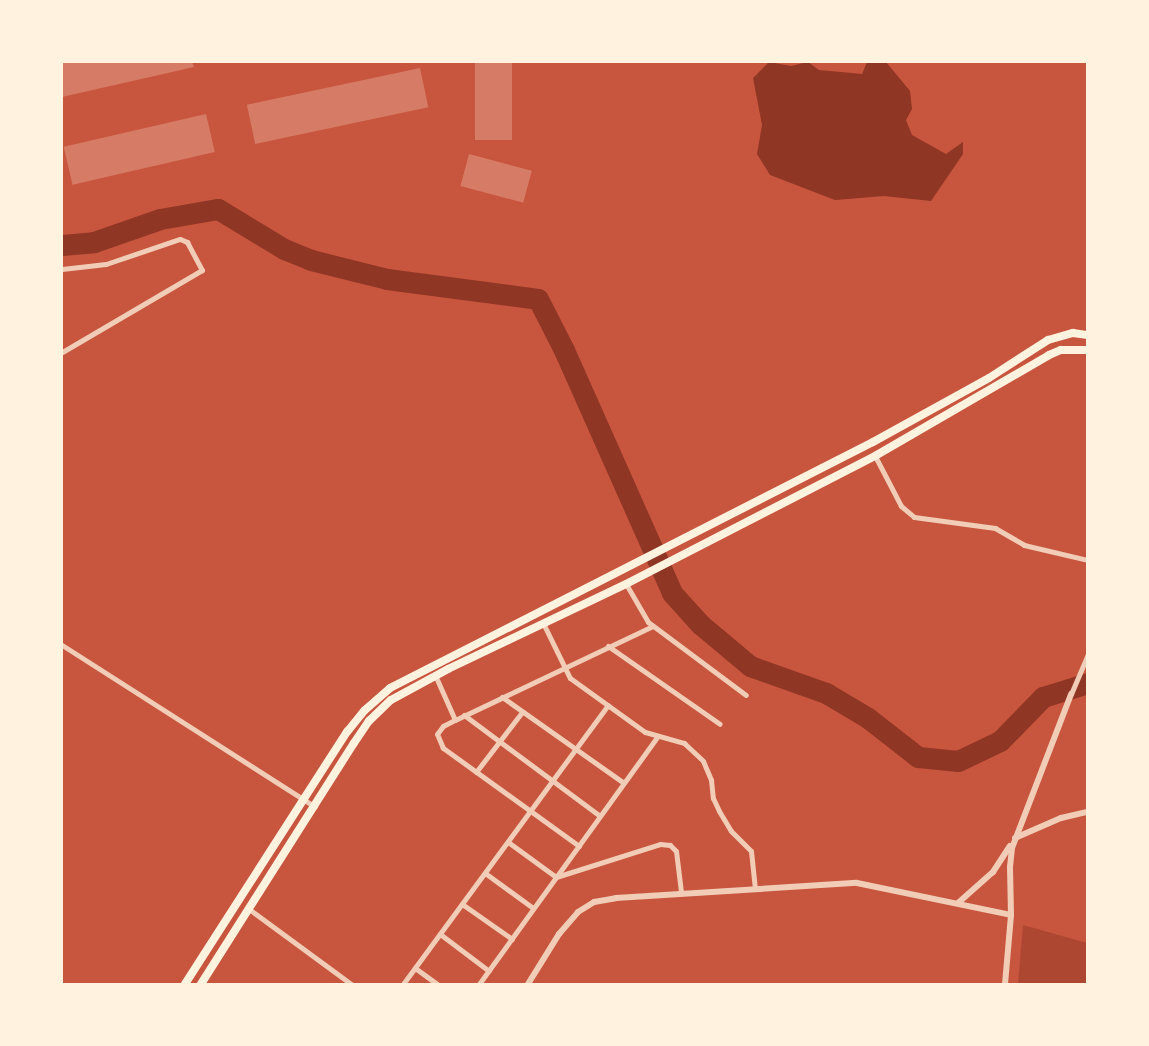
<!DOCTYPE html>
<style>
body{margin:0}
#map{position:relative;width:1149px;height:1046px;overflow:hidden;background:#c8553d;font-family:"PT Sans",sans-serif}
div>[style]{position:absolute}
.green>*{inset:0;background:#ae4732}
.water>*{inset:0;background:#8f3625}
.river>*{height:21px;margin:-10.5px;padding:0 10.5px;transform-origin:10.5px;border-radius:10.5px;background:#8f3625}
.building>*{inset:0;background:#d67c66;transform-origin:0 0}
.minor>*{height:5px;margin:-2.5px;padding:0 2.5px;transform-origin:2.5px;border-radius:2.5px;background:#f1ccb7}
.tertiary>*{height:6px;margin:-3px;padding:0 3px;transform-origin:3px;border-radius:3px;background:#f1ccb7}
.secondary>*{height:8px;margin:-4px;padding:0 4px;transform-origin:4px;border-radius:4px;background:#fff3e0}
span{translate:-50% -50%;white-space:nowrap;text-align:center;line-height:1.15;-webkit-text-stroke:6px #fff3e0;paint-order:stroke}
.frame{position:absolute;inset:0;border:63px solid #fff3e0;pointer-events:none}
</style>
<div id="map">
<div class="green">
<i style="clip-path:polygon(1023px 925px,1087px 943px,1087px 984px,1018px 984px)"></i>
</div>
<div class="water">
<i style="clip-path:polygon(769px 62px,791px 66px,808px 62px,819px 70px,862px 74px,867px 62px,886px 62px,910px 91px,912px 109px,906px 120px,912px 135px,946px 154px,963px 142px,963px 154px,931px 201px,884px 196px,835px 200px,770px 175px,757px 154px,762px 125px,753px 78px)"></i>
</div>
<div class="river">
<i style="left:62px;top:245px;width:32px;rotate:-5deg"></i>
<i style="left:94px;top:242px;width:70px;rotate:-19.2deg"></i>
<i style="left:160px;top:219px;width:59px;rotate:-9.8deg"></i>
<i style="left:218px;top:209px;width:77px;rotate:31.2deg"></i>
<i style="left:284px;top:249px;width:29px;rotate:22deg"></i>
<i style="left:311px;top:260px;width:78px;rotate:14deg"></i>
<i style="left:387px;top:279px;width:152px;rotate:7.5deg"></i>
<i style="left:538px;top:299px;width:57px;rotate:63deg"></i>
<i style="left:564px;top:350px;width:266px;rotate:66deg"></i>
<i style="left:672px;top:593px;width:42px;rotate:47.9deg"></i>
<i style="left:700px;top:624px;width:65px;rotate:40deg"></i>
<i style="left:750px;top:666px;width:81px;rotate:19.6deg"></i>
<i style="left:826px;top:693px;width:49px;rotate:30.8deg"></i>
<i style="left:868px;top:718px;width:63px;rotate:38deg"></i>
<i style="left:918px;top:757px;width:40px;rotate:5.7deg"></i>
<i style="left:958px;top:761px;width:47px;rotate:-25.5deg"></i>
<i style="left:1000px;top:741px;width:62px;rotate:-45.7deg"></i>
<i style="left:1043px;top:697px;width:47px;rotate:-17.3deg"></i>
</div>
<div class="building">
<i style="clip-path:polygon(62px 62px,192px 62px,194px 67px,62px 97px)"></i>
<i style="left:475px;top:62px;width:37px;height:78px"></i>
<i style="left:420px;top:68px;width:40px;height:177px;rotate:78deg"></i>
<i style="left:206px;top:114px;width:39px;height:146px;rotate:77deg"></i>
<i style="left:469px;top:154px;width:65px;height:33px;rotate:15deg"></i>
</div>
<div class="minor">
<i style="left:62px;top:269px;width:44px;rotate:-6.5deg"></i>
<i style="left:106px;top:264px;width:78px;rotate:-18.7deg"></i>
<i style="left:180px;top:239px;width:8px;rotate:23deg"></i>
<i style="left:187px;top:242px;width:32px;rotate:62deg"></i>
<i style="left:202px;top:270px;width:162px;rotate:149.6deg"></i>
<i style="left:875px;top:456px;width:56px;rotate:62.5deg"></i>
<i style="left:901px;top:506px;width:17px;rotate:40deg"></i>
<i style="left:914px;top:517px;width:82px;rotate:7.7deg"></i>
<i style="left:995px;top:528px;width:34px;rotate:30deg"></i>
<i style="left:1024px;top:545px;width:66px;rotate:13.2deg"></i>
<i style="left:626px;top:584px;width:44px;rotate:59.9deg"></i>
<i style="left:648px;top:622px;width:122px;rotate:36.7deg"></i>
<i style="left:543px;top:623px;width:61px;rotate:63.9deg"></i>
<i style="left:570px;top:678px;width:92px;rotate:35.8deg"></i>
<i style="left:645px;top:732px;width:41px;rotate:15.8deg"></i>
<i style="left:684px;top:743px;width:26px;rotate:43deg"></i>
<i style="left:703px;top:761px;width:21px;rotate:67deg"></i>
<i style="left:711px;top:780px;width:18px;rotate:84deg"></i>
<i style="left:713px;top:798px;width:14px;rotate:65deg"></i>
<i style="left:719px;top:811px;width:23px;rotate:59deg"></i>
<i style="left:731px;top:831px;width:28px;rotate:45deg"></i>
<i style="left:751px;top:851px;width:38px;rotate:84deg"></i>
<i style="left:62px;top:645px;width:300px;rotate:32.6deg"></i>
<i style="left:608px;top:646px;width:136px;rotate:34.9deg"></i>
<i style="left:435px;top:675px;width:49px;rotate:66deg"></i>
<i style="left:1071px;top:694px;width:43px;rotate:-67deg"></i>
<i style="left:502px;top:697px;width:149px;rotate:35.2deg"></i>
<i style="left:464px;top:715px;width:169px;rotate:36.6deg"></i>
<i style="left:476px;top:772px;width:76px;rotate:-52.5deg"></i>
<i style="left:508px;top:842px;width:59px;rotate:36.1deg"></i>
<i style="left:556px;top:877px;width:109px;rotate:-17.6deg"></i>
<i style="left:660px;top:844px;width:10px;rotate:6deg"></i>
<i style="left:670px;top:845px;width:8px;rotate:45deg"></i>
<i style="left:676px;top:851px;width:41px;rotate:83deg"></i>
<i style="left:579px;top:846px;width:168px;rotate:-144.2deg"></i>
<i style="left:443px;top:748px;width:15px;rotate:-113deg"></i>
<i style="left:437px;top:734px;width:10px;rotate:-53deg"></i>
<i style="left:443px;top:726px;width:13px;rotate:-27deg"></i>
<i style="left:455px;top:720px;width:219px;rotate:-25.4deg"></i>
<i style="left:485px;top:873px;width:59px;rotate:36.1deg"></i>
<i style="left:462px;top:904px;width:61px;rotate:35deg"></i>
<i style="left:249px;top:909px;width:127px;rotate:36.3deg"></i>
<i style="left:440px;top:934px;width:61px;rotate:37.1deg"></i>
<i style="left:415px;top:968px;width:27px;rotate:36deg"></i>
<i style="left:403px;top:984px;width:346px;rotate:-53.7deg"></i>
<i style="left:479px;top:984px;width:306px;rotate:-54.2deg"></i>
</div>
<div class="tertiary">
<i style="left:1015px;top:838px;width:50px;rotate:-23.5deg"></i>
<i style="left:1061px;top:818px;width:28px;rotate:-13deg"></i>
<i style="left:958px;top:903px;width:47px;rotate:-41.5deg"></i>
<i style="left:993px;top:872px;width:31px;rotate:-57deg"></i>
<i style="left:528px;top:984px;width:59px;rotate:-58.2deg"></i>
<i style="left:559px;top:934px;width:29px;rotate:-49deg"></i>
<i style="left:578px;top:912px;width:19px;rotate:-32deg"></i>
<i style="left:594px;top:902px;width:22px;rotate:-10deg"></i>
<i style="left:616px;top:898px;width:241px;rotate:-3.6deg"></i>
<i style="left:857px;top:883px;width:157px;rotate:11.7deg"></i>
<i style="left:1005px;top:984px;width:69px;rotate:-85deg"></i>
<i style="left:1011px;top:915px;width:48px;rotate:-91.2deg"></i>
<i style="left:1010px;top:867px;width:19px;rotate:-84deg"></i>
<i style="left:1012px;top:848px;width:165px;rotate:-69deg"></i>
</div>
<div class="secondary">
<i style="left:185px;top:984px;width:300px;rotate:-57.3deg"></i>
<i style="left:347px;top:732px;width:28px;rotate:-51deg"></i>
<i style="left:365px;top:710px;width:33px;rotate:-41deg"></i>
<i style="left:390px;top:688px;width:542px;rotate:-26.99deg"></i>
<i style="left:873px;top:442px;width:132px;rotate:-28.9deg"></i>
<i style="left:989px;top:378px;width:70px;rotate:-32.8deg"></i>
<i style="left:1048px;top:340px;width:26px;rotate:-16deg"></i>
<i style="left:1073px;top:333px;width:15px;rotate:8deg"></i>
<i style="left:201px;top:984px;width:285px;rotate:-57.6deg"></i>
<i style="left:354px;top:743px;width:27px;rotate:-56deg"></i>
<i style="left:369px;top:721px;width:30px;rotate:-44deg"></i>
<i style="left:391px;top:700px;width:65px;rotate:-28.5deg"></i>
<i style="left:448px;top:669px;width:197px;rotate:-25.5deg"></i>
<i style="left:626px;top:584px;width:280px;rotate:-27.2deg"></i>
<i style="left:875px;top:456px;width:201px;rotate:-30.1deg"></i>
<i style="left:1049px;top:355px;width:13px;rotate:-23deg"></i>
<i style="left:1061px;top:350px;width:27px"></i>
</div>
<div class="frame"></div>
</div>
